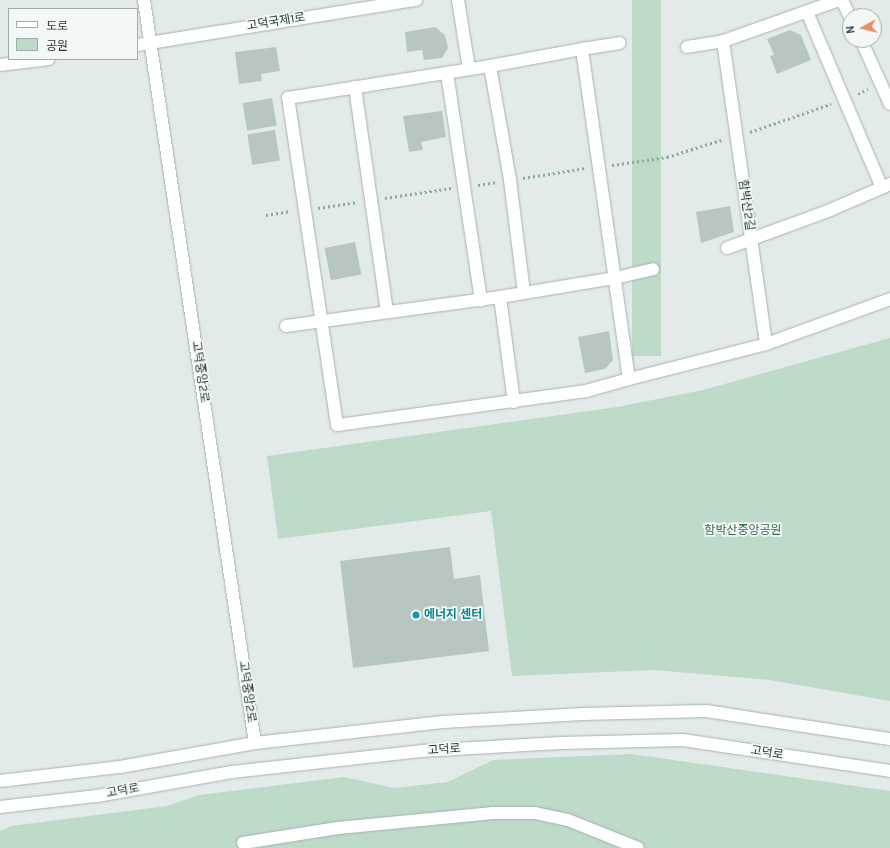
<!DOCTYPE html>
<meta charset="utf-8">
<style>
body{margin:0}
#map{position:relative;width:890px;height:848px;overflow:hidden;background:#e3ebe8;font-family:Karla,"Noto Sans KR",sans-serif}
div>[style]{position:absolute}
.green>*{inset:0;background:#bedac8;transform-origin:0 0}
.building>*{inset:0;background:#b8c6c1;transform-origin:0 0}
.path>*{height:2.5px;margin-top:-1.25px;transform-origin:0;background:repeating-linear-gradient(90deg,#87aba3 0 2px,transparent 0 5px)}
.roads{filter:drop-shadow(0 0 1px #a6b2af) drop-shadow(0 0 1px #a6b2af)}
.street>*{height:12px;margin:-6px;padding:0 6px;transform-origin:6px;border-radius:6px;background:#fff}
.secondary>*{height:12px;margin:-6px;padding:0 6px;transform-origin:6px;border-radius:6px;background:#fff}
.dots>*{width:11px;height:11px;translate:-50% -50%;box-sizing:border-box;border:2px solid #f3f8f6;border-radius:50%}
span{translate:-50% -50%;white-space:nowrap;text-align:center;line-height:1.15;-webkit-text-stroke:3.5px #f3f8f6;paint-order:stroke}
.street-label{font-size:12px;color:#243a36}
.park-label{font-size:12px;color:#336d4e}
.culture-label{font-size:12px;color:#0d838f;font-weight:700}
.left{translate:0 -50%;text-align:left}
.legend{position:absolute;left:8px;top:8px;width:130px;height:52px;box-sizing:border-box;background:#f3f8f6;border:1px solid #a0aca9;margin:0;padding:5px 7px;list-style:none;font-size:12px;color:#243a36}
.legend li{display:flex;align-items:center;gap:8px;height:20px}
.legend b{width:20px;border:1px solid #a0aca9}
.north{position:absolute;left:842px;top:8px;width:40px;height:40px;box-sizing:border-box;background:#f3f8f6;border:1px solid #a0aca9;border-radius:50%;rotate:262deg;font-size:11px;font-weight:700;line-height:16px;text-align:center;color:#243a36}
.north::after{content:'';display:block;margin:auto;width:14px;height:18px;background:#e39069;clip-path:polygon(50% 0,100% 100%,50% 72%,0 100%)}
</style>
<div id="map">
<div class="green">
<i style="left:632px;top:0;width:29px;height:356px"></i>
<i style="clip-path:polygon(890px 338px,890px 701px,770px 680px,654px 670px,512px 676px,491px 511px,278px 539px,267px 456px,617px 407px,703px 390px)"></i>
<i style="clip-path:polygon(631px 754px,890px 791px,890px 848px,0 848px,0 831px,11px 826px,167px 806px,199px 795px,344px 777px,394px 788px,448px 782px,493px 760px)"></i>
</div>
<div class="building">
<i style="clip-path:polygon(435px 27px,445px 35px,448px 48px,442px 58px,424px 60px,422px 50px,407px 52px,405px 32px)"></i>
<i style="clip-path:polygon(790px 30px,801px 35px,811px 60px,777px 74px,770px 56px,774px 55px,767px 39px)"></i>
<i style="clip-path:polygon(276px 47px,280px 71px,261px 74px,262px 81px,239px 84px,235px 52px)"></i>
<i style="left:272px;top:98px;width:28px;height:30px;rotate:80deg"></i>
<i style="clip-path:polygon(442px 111px,446px 137px,421px 142px,423px 150px,409px 152px,403px 116px)"></i>
<i style="left:275px;top:130px;width:31px;height:28px;rotate:81deg"></i>
<i style="clip-path:polygon(730px 206px,734px 232px,701px 243px,696px 212px)"></i>
<i style="left:355px;top:242px;width:33px;height:31px;rotate:79deg"></i>
<i style="clip-path:polygon(609px 331px,613px 360px,605px 369px,585px 373px,578px 337px)"></i>
<i style="clip-path:polygon(450px 547px,454px 579px,480px 575px,489px 651px,353px 668px,340px 561px)"></i>
</div>
<div class="path">
<i style="left:858px;top:94px;width:11px;rotate:-27deg"></i>
<i style="left:750px;top:132px;width:86px;rotate:-19.1deg"></i>
<i style="left:612px;top:165px;width:56px;rotate:-8.3deg"></i>
<i style="left:667px;top:157px;width:60px;rotate:-17.5deg"></i>
<i style="left:523px;top:178px;width:64px;rotate:-9deg"></i>
<i style="left:478px;top:185px;width:19px;rotate:-9deg"></i>
<i style="left:385px;top:198px;width:67px;rotate:-8.6deg"></i>
<i style="left:318px;top:208px;width:40px;rotate:-8.5deg"></i>
<i style="left:266px;top:215px;width:25px;rotate:-9deg"></i>
</div>
<div class="roads">
<div class="street">
<i style="left:458px;top:0;width:70px;rotate:80.9deg"></i>
<i style="left:839px;top:0;width:123px;rotate:160.5deg"></i>
<i style="left:723px;top:41px;width:306px;rotate:81.9deg"></i>
<i style="left:766px;top:344px;width:132px;rotate:-19.9deg"></i>
<i style="left:842px;top:0;width:19px;rotate:65deg"></i>
<i style="left:807px;top:12px;width:191px;rotate:66.9deg"></i>
<i style="left:861px;top:40px;width:70px;rotate:65.6deg"></i>
<i style="left:687px;top:47px;width:36px;rotate:-9deg"></i>
<i style="left:582px;top:49px;width:333px;rotate:81.9deg"></i>
<i style="left:629px;top:379px;width:45px;rotate:164.4deg"></i>
<i style="left:586px;top:391px;width:251px;rotate:172.2deg"></i>
<i style="left:337px;top:425px;width:331px;rotate:-98.5deg"></i>
<i style="left:288px;top:98px;width:205px;rotate:-9deg"></i>
<i style="left:490px;top:66px;width:94px;rotate:-10.5deg"></i>
<i style="left:582px;top:49px;width:38px;rotate:-9deg"></i>
<i style="left:490px;top:66px;width:116px;rotate:80deg"></i>
<i style="left:510px;top:180px;width:114px;rotate:82.9deg"></i>
<i style="left:447px;top:73px;width:230px;rotate:81.5deg"></i>
<i style="left:355px;top:87px;width:227px;rotate:81.9deg"></i>
<i style="left:727px;top:248px;width:108px;rotate:-20.1deg"></i>
<i style="left:828px;top:211px;width:68px;rotate:-23.5deg"></i>
<i style="left:500px;top:297px;width:106px;rotate:82.4deg"></i>
<i style="left:286px;top:326px;width:216px;rotate:-7.7deg"></i>
<i style="left:500px;top:297px;width:117px;rotate:-9.4deg"></i>
<i style="left:615px;top:278px;width:39px;rotate:-13deg"></i>
<i style="left:629px;top:379px;width:141px;rotate:-14.3deg"></i>
<i style="left:243px;top:843px;width:96px;rotate:-9deg"></i>
<i style="left:338px;top:828px;width:156px;rotate:-5.5deg"></i>
<i style="left:493px;top:813px;width:42px"></i>
<i style="left:535px;top:813px;width:34px;rotate:12deg"></i>
<i style="left:568px;top:820px;width:75px;rotate:21.8deg"></i>
</div>
<div class="secondary">
<i style="left:144px;top:0;width:751px;rotate:81.5deg"></i>
<i style="left:137px;top:45px;width:283px;rotate:-9.2deg"></i>
<i style="left:0;top:65px;width:49px;rotate:-7deg"></i>
<i style="left:0;top:781px;width:121px;rotate:-6.7deg"></i>
<i style="left:120px;top:767px;width:137px;rotate:-10.1deg"></i>
<i style="left:255px;top:743px;width:189px;rotate:-6.4deg"></i>
<i style="left:443px;top:722px;width:140px;rotate:-3.3deg"></i>
<i style="left:583px;top:714px;width:123px;rotate:-1.4deg"></i>
<i style="left:706px;top:711px;width:186px;rotate:8.7deg"></i>
<i style="left:0;top:807px;width:98px;rotate:-6.5deg"></i>
<i style="left:97px;top:796px;width:137px;rotate:-10.1deg"></i>
<i style="left:232px;top:772px;width:190px;rotate:-6.3deg"></i>
<i style="left:421px;top:751px;width:139px;rotate:-3.3deg"></i>
<i style="left:560px;top:743px;width:123px;rotate:-1.4deg"></i>
<i style="left:683px;top:740px;width:209px;rotate:8.5deg"></i>
</div>
</div>
<div class="dots">
<i style="left:416px;top:615px;background:#0f9aa8"></i>
</div>
<div class="street-label">
<span style="left:276px;top:22px;rotate:-9deg">고덕국제1로</span>
<span style="left:746px;top:205px;rotate:82deg">함박산2길</span>
<span style="left:200px;top:372px;rotate:82deg">고덕중앙2로</span>
<span style="left:247px;top:692px;rotate:82deg">고덕중앙2로</span>
<span style="left:444px;top:750px;rotate:-4deg">고덕로</span>
<span style="left:767px;top:753px;rotate:9deg">고덕로</span>
<span style="left:123px;top:791px;rotate:-10deg">고덕로</span>
</div>
<div class="park-label">
<span style="left:743px;top:531px">함박산중앙공원</span>
</div>
<div class="culture-label">
<span class="left" style="left:424px;top:615px">에너지 센터</span>
</div>
<ul class="legend">
<li><b style="height:5px;background:#fff"></b>도로</li>
<li><b style="height:11px;background:#bedac8"></b>공원</li>
</ul>
<div class="north">N</div>
</div>
